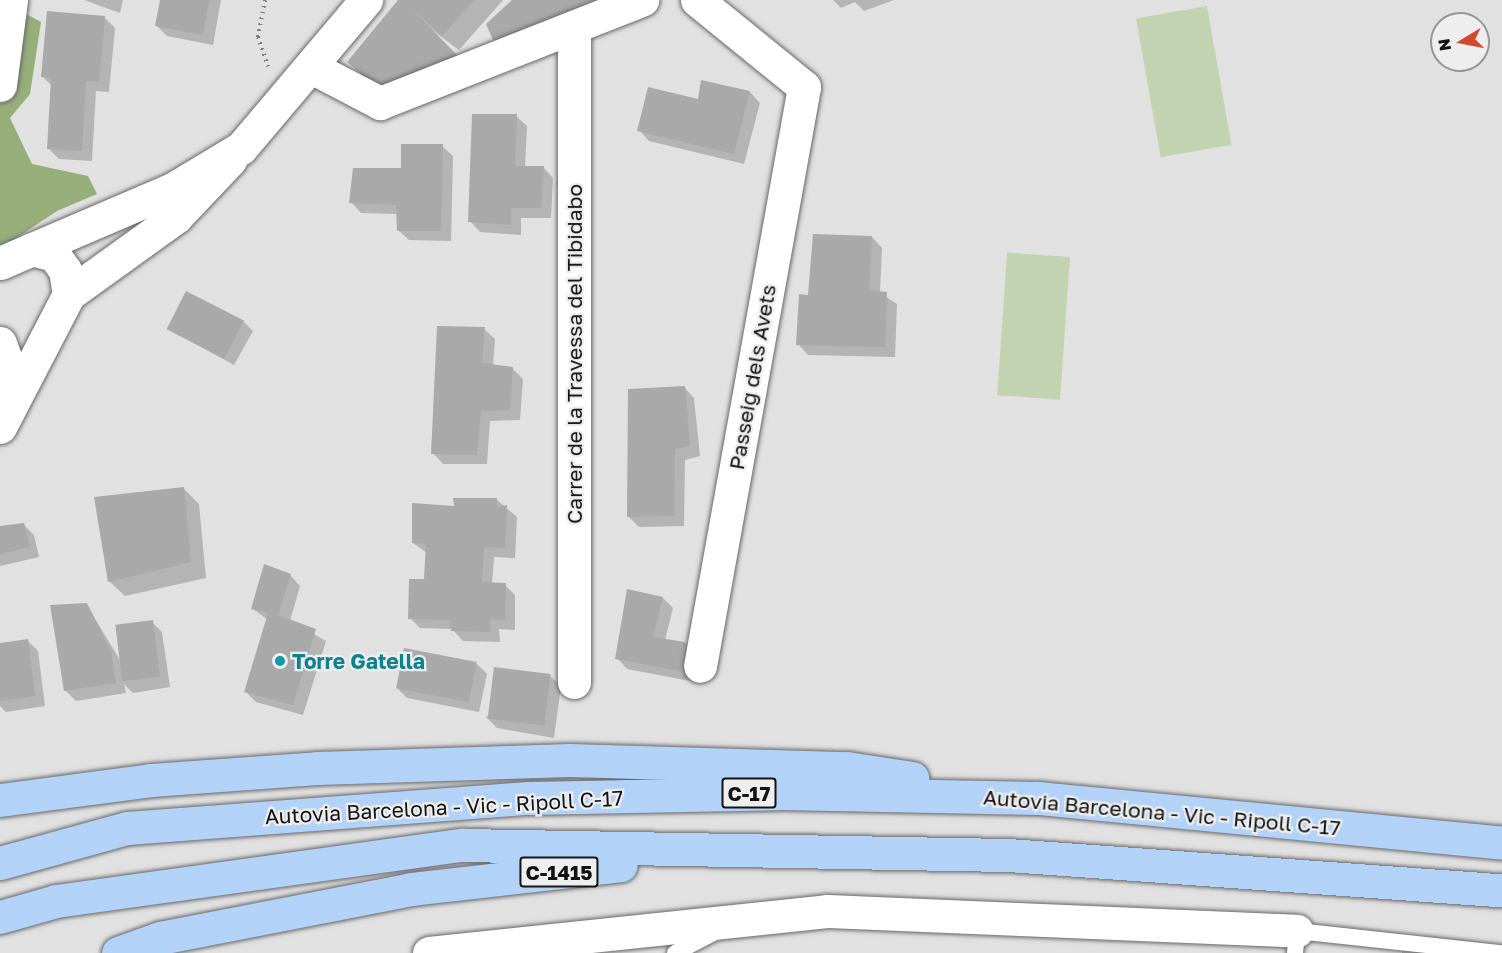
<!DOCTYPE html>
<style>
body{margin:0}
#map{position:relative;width:1502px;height:953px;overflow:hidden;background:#e1e1e2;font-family:"Golos Text",sans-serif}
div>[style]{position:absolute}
.green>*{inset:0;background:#c3d3b1;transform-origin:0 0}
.forest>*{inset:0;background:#97ae7a}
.shadow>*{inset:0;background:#0003}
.building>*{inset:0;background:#a9a9aa;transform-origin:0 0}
.path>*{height:4px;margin-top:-2px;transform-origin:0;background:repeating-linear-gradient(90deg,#7b7b7c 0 1.5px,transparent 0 6px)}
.roads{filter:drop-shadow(0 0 2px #68686a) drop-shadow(0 0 2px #68686a)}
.service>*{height:16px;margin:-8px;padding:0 8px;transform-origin:8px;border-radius:8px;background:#fff}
.minor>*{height:33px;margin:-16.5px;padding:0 16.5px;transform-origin:16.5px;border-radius:16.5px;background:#fff}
.tertiary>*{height:33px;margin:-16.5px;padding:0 16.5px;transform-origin:16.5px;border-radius:16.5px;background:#fff}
.trunk>*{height:33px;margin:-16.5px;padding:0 16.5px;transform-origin:16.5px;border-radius:16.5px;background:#b3d2f8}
.dots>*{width:16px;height:16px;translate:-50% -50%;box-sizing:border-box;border:3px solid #eeeeef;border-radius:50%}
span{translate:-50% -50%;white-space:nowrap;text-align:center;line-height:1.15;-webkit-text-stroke:4.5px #eeeeef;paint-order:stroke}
.shield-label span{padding:2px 4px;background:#eeeeef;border:2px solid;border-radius:4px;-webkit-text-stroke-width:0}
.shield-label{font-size:20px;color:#131313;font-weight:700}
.street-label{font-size:21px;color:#131313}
.culture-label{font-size:21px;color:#0d838f;font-weight:700}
.left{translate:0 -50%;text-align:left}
.north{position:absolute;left:1430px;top:12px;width:60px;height:60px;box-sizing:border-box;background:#eeeeef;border:2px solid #969697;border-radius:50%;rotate:260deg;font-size:16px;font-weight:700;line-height:24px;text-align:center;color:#131313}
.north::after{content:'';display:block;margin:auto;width:21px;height:27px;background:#d2472e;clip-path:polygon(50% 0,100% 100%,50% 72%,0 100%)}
</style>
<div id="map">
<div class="green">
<i style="left:1207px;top:6px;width:141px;height:72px;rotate:80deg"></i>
<i style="left:1070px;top:257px;width:143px;height:63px;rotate:94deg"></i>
</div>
<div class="forest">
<i style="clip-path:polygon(0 0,41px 22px,30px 94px,10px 118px,32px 164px,88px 176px,97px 194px,57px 211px,0 249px)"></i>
</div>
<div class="shadow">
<i style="clip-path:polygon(84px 0,123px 0,120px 13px)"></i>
<i style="clip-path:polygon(161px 0,221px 0,213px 45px,167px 36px,157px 26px)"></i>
<i style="clip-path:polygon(400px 0,503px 0,459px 50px,424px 24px,473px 73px,364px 77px,349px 62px)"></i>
<i style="clip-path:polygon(515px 0,626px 0,504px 50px,494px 40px)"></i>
<i style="clip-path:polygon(833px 0,894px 0,864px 11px,855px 2px,841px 8px)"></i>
<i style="clip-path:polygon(105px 18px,115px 28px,109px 92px,96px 91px,92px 161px,59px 159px,49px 149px,52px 86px,43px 77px)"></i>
<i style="clip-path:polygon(750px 92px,760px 103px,744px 164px,649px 141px,639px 130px,699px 101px)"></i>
<i style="clip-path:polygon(516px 116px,527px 126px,525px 167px,543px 167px,553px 178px,551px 218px,521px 218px,521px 235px,480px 232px,470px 221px)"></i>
<i style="clip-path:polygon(442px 146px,453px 156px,451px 241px,409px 240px,398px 230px,397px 214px,361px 213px,351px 202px)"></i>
<i style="clip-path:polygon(872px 237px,882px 248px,880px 293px,897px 304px,895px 357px,808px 355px,798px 344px,809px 297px)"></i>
<i style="clip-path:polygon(243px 321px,253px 331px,234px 365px,168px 329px)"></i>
<i style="clip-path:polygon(484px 329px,495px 339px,493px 366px,512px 368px,523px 379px,520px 420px,490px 421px,487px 464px,443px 464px,433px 453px)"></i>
<i style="clip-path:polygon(684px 387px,694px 398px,700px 456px,685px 460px,684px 526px,639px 527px,629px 517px)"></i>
<i style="clip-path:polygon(184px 489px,199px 504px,206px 578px,125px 596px,109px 581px)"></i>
<i style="clip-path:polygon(496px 499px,517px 517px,515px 558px,494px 557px,492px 584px,505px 585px,515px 595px,515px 630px,499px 629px,500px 642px,463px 641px,452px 629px,420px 628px,410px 618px,425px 580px,427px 553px,413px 543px,455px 508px)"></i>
<i style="clip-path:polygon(23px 524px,34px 535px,39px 557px,0 566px,0 527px)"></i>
<i style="clip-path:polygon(290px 575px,300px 586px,290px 621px,326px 641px,303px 715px,256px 702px,246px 692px,268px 620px,253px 609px)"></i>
<i style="clip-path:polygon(663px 598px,673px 608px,665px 640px,685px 643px,695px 654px,690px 681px,627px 669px,617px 658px)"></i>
<i style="clip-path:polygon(86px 604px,120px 660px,152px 622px,162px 632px,170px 687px,133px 693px,124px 684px,126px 693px,76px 701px,66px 691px)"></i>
<i style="clip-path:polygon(27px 640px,38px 651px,45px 706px,6px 712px,0 706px,0 645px)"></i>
<i style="clip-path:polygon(477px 664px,487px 674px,479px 712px,407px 698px,396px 687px)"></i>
<i style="clip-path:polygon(550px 676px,561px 686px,554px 738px,497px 728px,486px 717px)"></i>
<i style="clip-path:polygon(1402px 949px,1439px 953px,1402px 953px)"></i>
</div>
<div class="building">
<i style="clip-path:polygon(160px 0,209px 0,203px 35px,155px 26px)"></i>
<i style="clip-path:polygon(398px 0,474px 0,442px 36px,408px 5px,459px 57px,378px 87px,347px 62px)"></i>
<i style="clip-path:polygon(512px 0,593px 0,493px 40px,486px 24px)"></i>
<i style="clip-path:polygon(47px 11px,105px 16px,99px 82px,86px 81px,82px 151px,47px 149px,51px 78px,41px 77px)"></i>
<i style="clip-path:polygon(701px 80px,750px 91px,734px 154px,637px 131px,648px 87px,698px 99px)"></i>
<i style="clip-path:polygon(472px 114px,517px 114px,515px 166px,544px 166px,541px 208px,511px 208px,511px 225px,468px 222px)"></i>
<i style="clip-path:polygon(401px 144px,443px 144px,441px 231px,397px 231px,396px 205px,349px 203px,353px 168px,401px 168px)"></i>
<i style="clip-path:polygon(813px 234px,872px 236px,869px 290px,887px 292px,885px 347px,796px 345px,799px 294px,808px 295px)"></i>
<i style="left:186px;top:291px;width:65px;height:43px;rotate:27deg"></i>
<i style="clip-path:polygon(437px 326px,485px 327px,482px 363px,513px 367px,510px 410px,481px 411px,477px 455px,431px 454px)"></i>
<i style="clip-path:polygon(685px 386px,690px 446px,675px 449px,674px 516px,627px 517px,628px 389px)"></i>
<i style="clip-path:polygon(184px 487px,191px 562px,108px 582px,94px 497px)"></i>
<i style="clip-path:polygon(453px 498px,497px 498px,497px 507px,507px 505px,505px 548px,484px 547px,482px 582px,506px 583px,505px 620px,490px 619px,490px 632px,451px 631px,450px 620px,408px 619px,409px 579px,424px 579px,426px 544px,412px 543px,412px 503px,454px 506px)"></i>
<i style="clip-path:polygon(24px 523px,30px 547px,0 554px,0 526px)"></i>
<i style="clip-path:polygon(264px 564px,291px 574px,278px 615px,316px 629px,293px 705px,244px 692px,268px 613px,251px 609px)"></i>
<i style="clip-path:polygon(627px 589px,663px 597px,653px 637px,685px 642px,680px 671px,615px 659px)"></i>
<i style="clip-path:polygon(87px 603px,111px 651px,116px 683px,64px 691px,50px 605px)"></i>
<i style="left:153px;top:620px;width:57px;height:38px;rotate:83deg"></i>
<i style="clip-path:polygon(28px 639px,35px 696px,0 701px,0 643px)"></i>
<i style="left:404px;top:648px;width:74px;height:41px;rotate:11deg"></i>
<i style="left:494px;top:667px;width:57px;height:52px;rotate:7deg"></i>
</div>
<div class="path">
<i style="left:265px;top:0;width:38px;rotate:101deg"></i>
<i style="left:258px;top:37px;width:31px;rotate:71deg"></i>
</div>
<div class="roads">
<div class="service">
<i style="left:675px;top:953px;width:45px;rotate:-27.7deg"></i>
<i style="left:1295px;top:953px;width:22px;rotate:-85deg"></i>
<i style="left:1297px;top:931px;width:205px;rotate:6.2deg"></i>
</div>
<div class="minor">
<i style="left:697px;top:0;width:138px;rotate:39.1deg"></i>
<i style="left:804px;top:87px;width:588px;rotate:100.18deg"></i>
<i style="left:574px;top:27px;width:655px;rotate:90deg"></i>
<i style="left:313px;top:68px;width:76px;rotate:27.6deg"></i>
<i style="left:380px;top:103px;width:282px;rotate:-21.5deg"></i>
<i style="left:0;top:85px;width:86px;rotate:-82.6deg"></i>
<i style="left:32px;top:249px;width:23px;rotate:15deg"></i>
<i style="left:54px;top:255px;width:19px;rotate:54deg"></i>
<i style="left:65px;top:270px;width:24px;rotate:81deg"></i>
<i style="left:0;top:343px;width:41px;rotate:70.3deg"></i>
<i style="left:14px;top:382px;width:26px;rotate:106deg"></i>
<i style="left:0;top:427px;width:150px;rotate:-62.6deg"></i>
<i style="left:69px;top:294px;width:132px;rotate:-35.7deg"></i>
<i style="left:176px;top:217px;width:79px;rotate:-46.5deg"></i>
<i style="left:429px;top:953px;width:400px;rotate:-6deg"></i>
<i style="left:827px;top:911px;width:470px;rotate:2.4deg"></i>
</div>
<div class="tertiary">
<i style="left:0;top:263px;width:188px;rotate:-23.2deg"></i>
<i style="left:173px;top:189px;width:79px;rotate:-31.1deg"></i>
<i style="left:241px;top:148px;width:194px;rotate:-49.8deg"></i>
</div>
<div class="trunk">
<i style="left:0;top:800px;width:152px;rotate:-7.5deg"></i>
<i style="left:151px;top:780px;width:166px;rotate:-4.1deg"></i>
<i style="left:317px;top:768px;width:253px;rotate:-1.8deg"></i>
<i style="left:570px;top:760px;width:277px;rotate:1.7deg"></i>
<i style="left:847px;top:768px;width:66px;rotate:8.7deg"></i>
<i style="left:0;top:863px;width:132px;rotate:-15.4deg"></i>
<i style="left:127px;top:828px;width:402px;rotate:-4.3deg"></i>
<i style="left:528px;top:798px;width:252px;rotate:-1.1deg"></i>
<i style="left:780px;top:793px;width:258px;rotate:1.1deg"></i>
<i style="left:1038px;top:798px;width:466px;rotate:5.5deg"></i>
<i style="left:0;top:917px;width:58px;rotate:-15.9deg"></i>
<i style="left:56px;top:901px;width:410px;rotate:-7.9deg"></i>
<i style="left:462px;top:845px;width:546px;rotate:1.05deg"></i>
<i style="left:1008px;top:855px;width:495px;rotate:4.1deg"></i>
<i style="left:118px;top:953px;width:45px;rotate:-19.7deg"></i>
<i style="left:160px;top:938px;width:256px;rotate:-11deg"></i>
<i style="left:411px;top:889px;width:211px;rotate:-6.5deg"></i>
</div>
</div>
<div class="dots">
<i style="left:280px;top:661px;background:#0f9aa8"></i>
</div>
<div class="shield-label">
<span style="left:749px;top:793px">C-17</span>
<span style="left:559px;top:872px">C-1415</span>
</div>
<div class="street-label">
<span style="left:574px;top:354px;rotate:-90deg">Carrer de la Travessa del Tibidabo</span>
<span style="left:752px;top:377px;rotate:-80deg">Passeig dels Avets</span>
<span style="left:444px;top:807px;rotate:-3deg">Autovia Barcelona - Vic - Ripoll C-17</span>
<span style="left:1162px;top:812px;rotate:5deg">Autovia Barcelona - Vic - Ripoll C-17</span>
</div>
<div class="culture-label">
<span class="left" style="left:292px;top:661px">Torre Gatella</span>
</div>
<div class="north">N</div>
</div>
